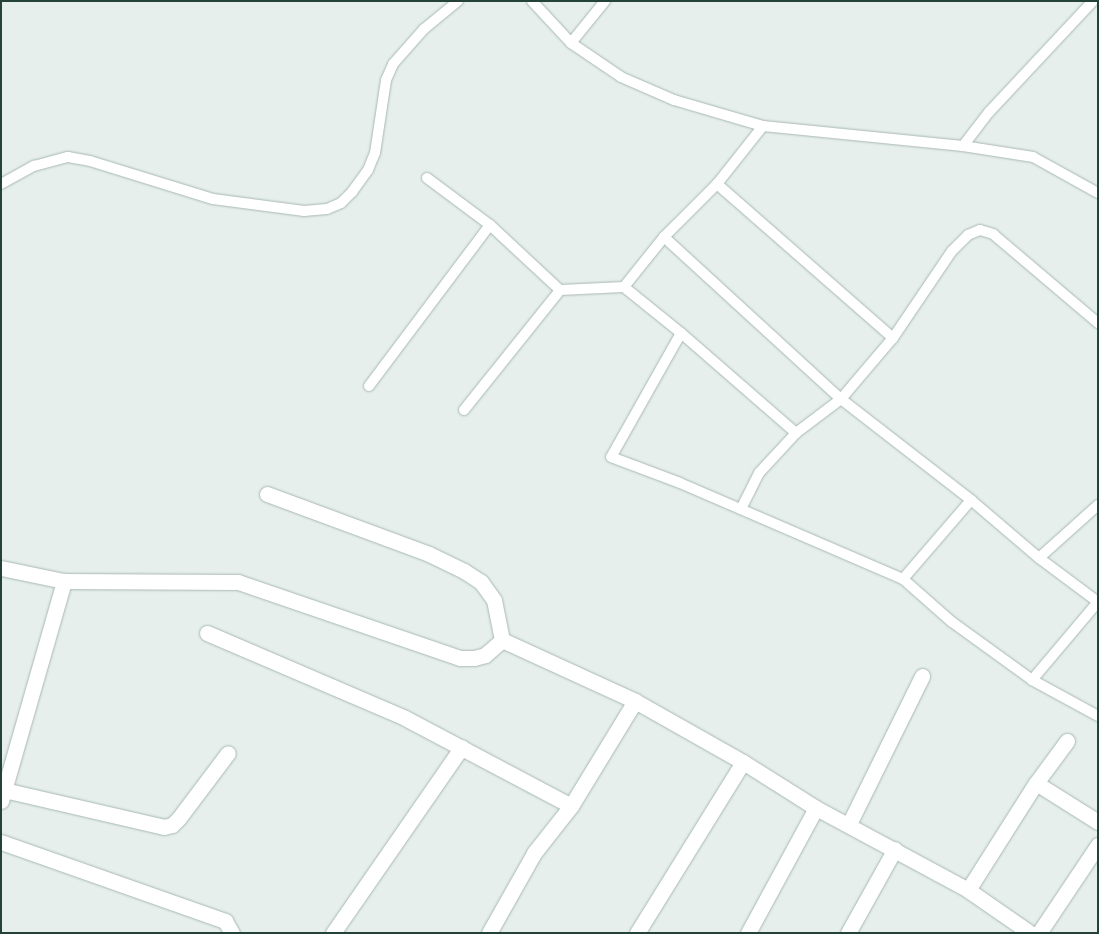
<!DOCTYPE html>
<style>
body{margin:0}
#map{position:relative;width:1099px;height:934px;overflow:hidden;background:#e6efeb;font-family:"Varela Round",sans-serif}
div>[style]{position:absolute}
.roads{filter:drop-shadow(0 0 1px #a8b8b2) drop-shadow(0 0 1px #a8b8b2)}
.service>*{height:10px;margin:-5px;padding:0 5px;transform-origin:5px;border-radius:5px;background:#fff}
.minor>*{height:15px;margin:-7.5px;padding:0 7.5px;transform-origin:7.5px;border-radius:7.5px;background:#fff}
span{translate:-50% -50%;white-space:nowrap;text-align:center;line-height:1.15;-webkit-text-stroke:4.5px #f7fbf9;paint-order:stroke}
.frame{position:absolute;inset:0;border:2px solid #24423a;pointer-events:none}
</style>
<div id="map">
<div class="roads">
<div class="service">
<i style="left:532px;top:1px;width:57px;rotate:47.1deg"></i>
<i style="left:605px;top:1px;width:54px;rotate:129deg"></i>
<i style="left:571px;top:43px;width:60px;rotate:34.2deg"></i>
<i style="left:621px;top:77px;width:58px;rotate:23.5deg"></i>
<i style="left:674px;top:100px;width:93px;rotate:16.3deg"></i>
<i style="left:1093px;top:1px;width:152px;rotate:133.1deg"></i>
<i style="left:989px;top:112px;width:43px;rotate:127.4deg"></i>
<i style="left:963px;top:146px;width:71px;rotate:8.9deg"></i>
<i style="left:1033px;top:157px;width:74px;rotate:29deg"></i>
<i style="left:427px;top:178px;width:79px;rotate:36.7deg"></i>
<i style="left:1px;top:184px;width:38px;rotate:-29deg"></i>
<i style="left:34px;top:166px;width:35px;rotate:-15deg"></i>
<i style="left:68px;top:157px;width:22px;rotate:10deg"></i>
<i style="left:90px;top:161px;width:129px;rotate:17.2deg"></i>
<i style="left:213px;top:199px;width:92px;rotate:7.5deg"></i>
<i style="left:304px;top:211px;width:23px;rotate:-5deg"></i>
<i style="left:327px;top:209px;width:15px;rotate:-23deg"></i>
<i style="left:341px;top:203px;width:16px;rotate:-45deg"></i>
<i style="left:352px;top:192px;width:27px;rotate:-54deg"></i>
<i style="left:368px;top:170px;width:18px;rotate:-68deg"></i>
<i style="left:375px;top:153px;width:74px;rotate:-81.4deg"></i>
<i style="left:386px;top:80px;width:17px;rotate:-66deg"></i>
<i style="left:393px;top:64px;width:47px;rotate:-48.5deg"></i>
<i style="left:424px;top:29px;width:44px;rotate:-39.5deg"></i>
<i style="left:717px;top:184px;width:75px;rotate:135deg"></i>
<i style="left:664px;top:237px;width:240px;rotate:42.5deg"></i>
<i style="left:841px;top:399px;width:165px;rotate:37.8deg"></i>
<i style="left:971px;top:500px;width:89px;rotate:40.5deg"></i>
<i style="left:664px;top:237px;width:64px;rotate:128.7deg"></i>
<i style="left:624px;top:287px;width:73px;rotate:38.9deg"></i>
<i style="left:893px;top:338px;width:105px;rotate:-55.9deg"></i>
<i style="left:952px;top:251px;width:23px;rotate:-45deg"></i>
<i style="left:968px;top:235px;width:13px;rotate:-23deg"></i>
<i style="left:980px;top:230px;width:14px;rotate:17deg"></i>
<i style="left:993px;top:234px;width:138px;rotate:40.3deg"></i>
<i style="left:369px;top:386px;width:201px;rotate:-53.1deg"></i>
<i style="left:490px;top:225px;width:96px;rotate:42.9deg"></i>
<i style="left:464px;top:410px;width:154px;rotate:-51.3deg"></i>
<i style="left:560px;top:290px;width:64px;rotate:-2.7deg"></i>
<i style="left:796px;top:433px;width:152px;rotate:-139deg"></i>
<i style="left:681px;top:333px;width:142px;rotate:119.4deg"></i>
<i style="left:611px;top:457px;width:74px;rotate:20.6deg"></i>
<i style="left:680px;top:483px;width:243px;rotate:23.3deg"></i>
<i style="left:903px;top:579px;width:65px;rotate:41.3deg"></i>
<i style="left:952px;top:622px;width:99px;rotate:35.9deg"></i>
<i style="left:1032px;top:680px;width:75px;rotate:28.6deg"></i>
<i style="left:1098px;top:505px;width:79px;rotate:138.1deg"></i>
<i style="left:1039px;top:558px;width:74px;rotate:36.7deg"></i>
<i style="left:741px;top:509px;width:40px;rotate:-63.4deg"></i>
<i style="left:759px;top:473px;width:54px;rotate:-47.2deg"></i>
<i style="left:796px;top:433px;width:56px;rotate:-37.1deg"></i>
<i style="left:841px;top:399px;width:80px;rotate:-49.6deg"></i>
<i style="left:893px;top:338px;width:234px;rotate:-138.8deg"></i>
<i style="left:717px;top:184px;width:74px;rotate:-51.6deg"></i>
<i style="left:763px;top:126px;width:201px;rotate:5.7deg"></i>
<i style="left:903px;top:579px;width:104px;rotate:-49.3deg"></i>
<i style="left:1032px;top:680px;width:102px;rotate:-49.8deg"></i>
</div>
<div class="minor">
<i style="left:267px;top:494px;width:173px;rotate:20.3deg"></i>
<i style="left:429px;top:554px;width:39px;rotate:26deg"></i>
<i style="left:464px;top:571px;width:20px;rotate:33deg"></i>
<i style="left:481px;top:582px;width:22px;rotate:54deg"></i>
<i style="left:494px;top:600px;width:41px;rotate:78.7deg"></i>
<i style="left:1px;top:568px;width:64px;rotate:11.7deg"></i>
<i style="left:64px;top:581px;width:174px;rotate:0.3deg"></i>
<i style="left:238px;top:582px;width:235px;rotate:18.9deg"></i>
<i style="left:460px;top:658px;width:14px"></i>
<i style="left:474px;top:658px;width:11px;rotate:-15deg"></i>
<i style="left:485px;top:655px;width:23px;rotate:-41deg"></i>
<i style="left:207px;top:633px;width:215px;rotate:23.2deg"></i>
<i style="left:405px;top:718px;width:188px;rotate:27.9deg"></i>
<i style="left:502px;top:640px;width:146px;rotate:24.6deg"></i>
<i style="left:635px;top:701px;width:124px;rotate:29.5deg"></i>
<i style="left:743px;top:762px;width:86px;rotate:32.2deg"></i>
<i style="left:816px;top:808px;width:173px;rotate:28.3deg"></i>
<i style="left:968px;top:890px;width:75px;rotate:34.7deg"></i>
<i style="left:1067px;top:741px;width:52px;rotate:126.4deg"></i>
<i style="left:1036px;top:783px;width:73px;rotate:32.2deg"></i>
<i style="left:4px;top:790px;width:164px;rotate:13deg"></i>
<i style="left:164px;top:827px;width:8px;rotate:-14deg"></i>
<i style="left:172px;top:825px;width:10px;rotate:-45deg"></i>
<i style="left:179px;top:818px;width:81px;rotate:-53deg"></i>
<i style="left:1px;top:801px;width:229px;rotate:-74deg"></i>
<i style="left:849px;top:824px;width:165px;rotate:-63.7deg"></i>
<i style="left:1px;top:842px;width:238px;rotate:19.4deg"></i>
<i style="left:225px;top:921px;width:14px;rotate:60deg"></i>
<i style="left:968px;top:890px;width:127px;rotate:-57.6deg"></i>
<i style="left:333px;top:933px;width:226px;rotate:-55.3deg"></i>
<i style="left:489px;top:933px;width:92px;rotate:-60.6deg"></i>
<i style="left:534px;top:853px;width:60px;rotate:-51.8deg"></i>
<i style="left:571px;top:806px;width:123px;rotate:-58.6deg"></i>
<i style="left:637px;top:933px;width:201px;rotate:-58.2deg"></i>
<i style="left:748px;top:933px;width:142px;rotate:-61.5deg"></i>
<i style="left:848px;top:933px;width:96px;rotate:-60.8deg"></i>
<i style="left:1039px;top:933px;width:106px;rotate:-56.2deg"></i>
</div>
</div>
<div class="frame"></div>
</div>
